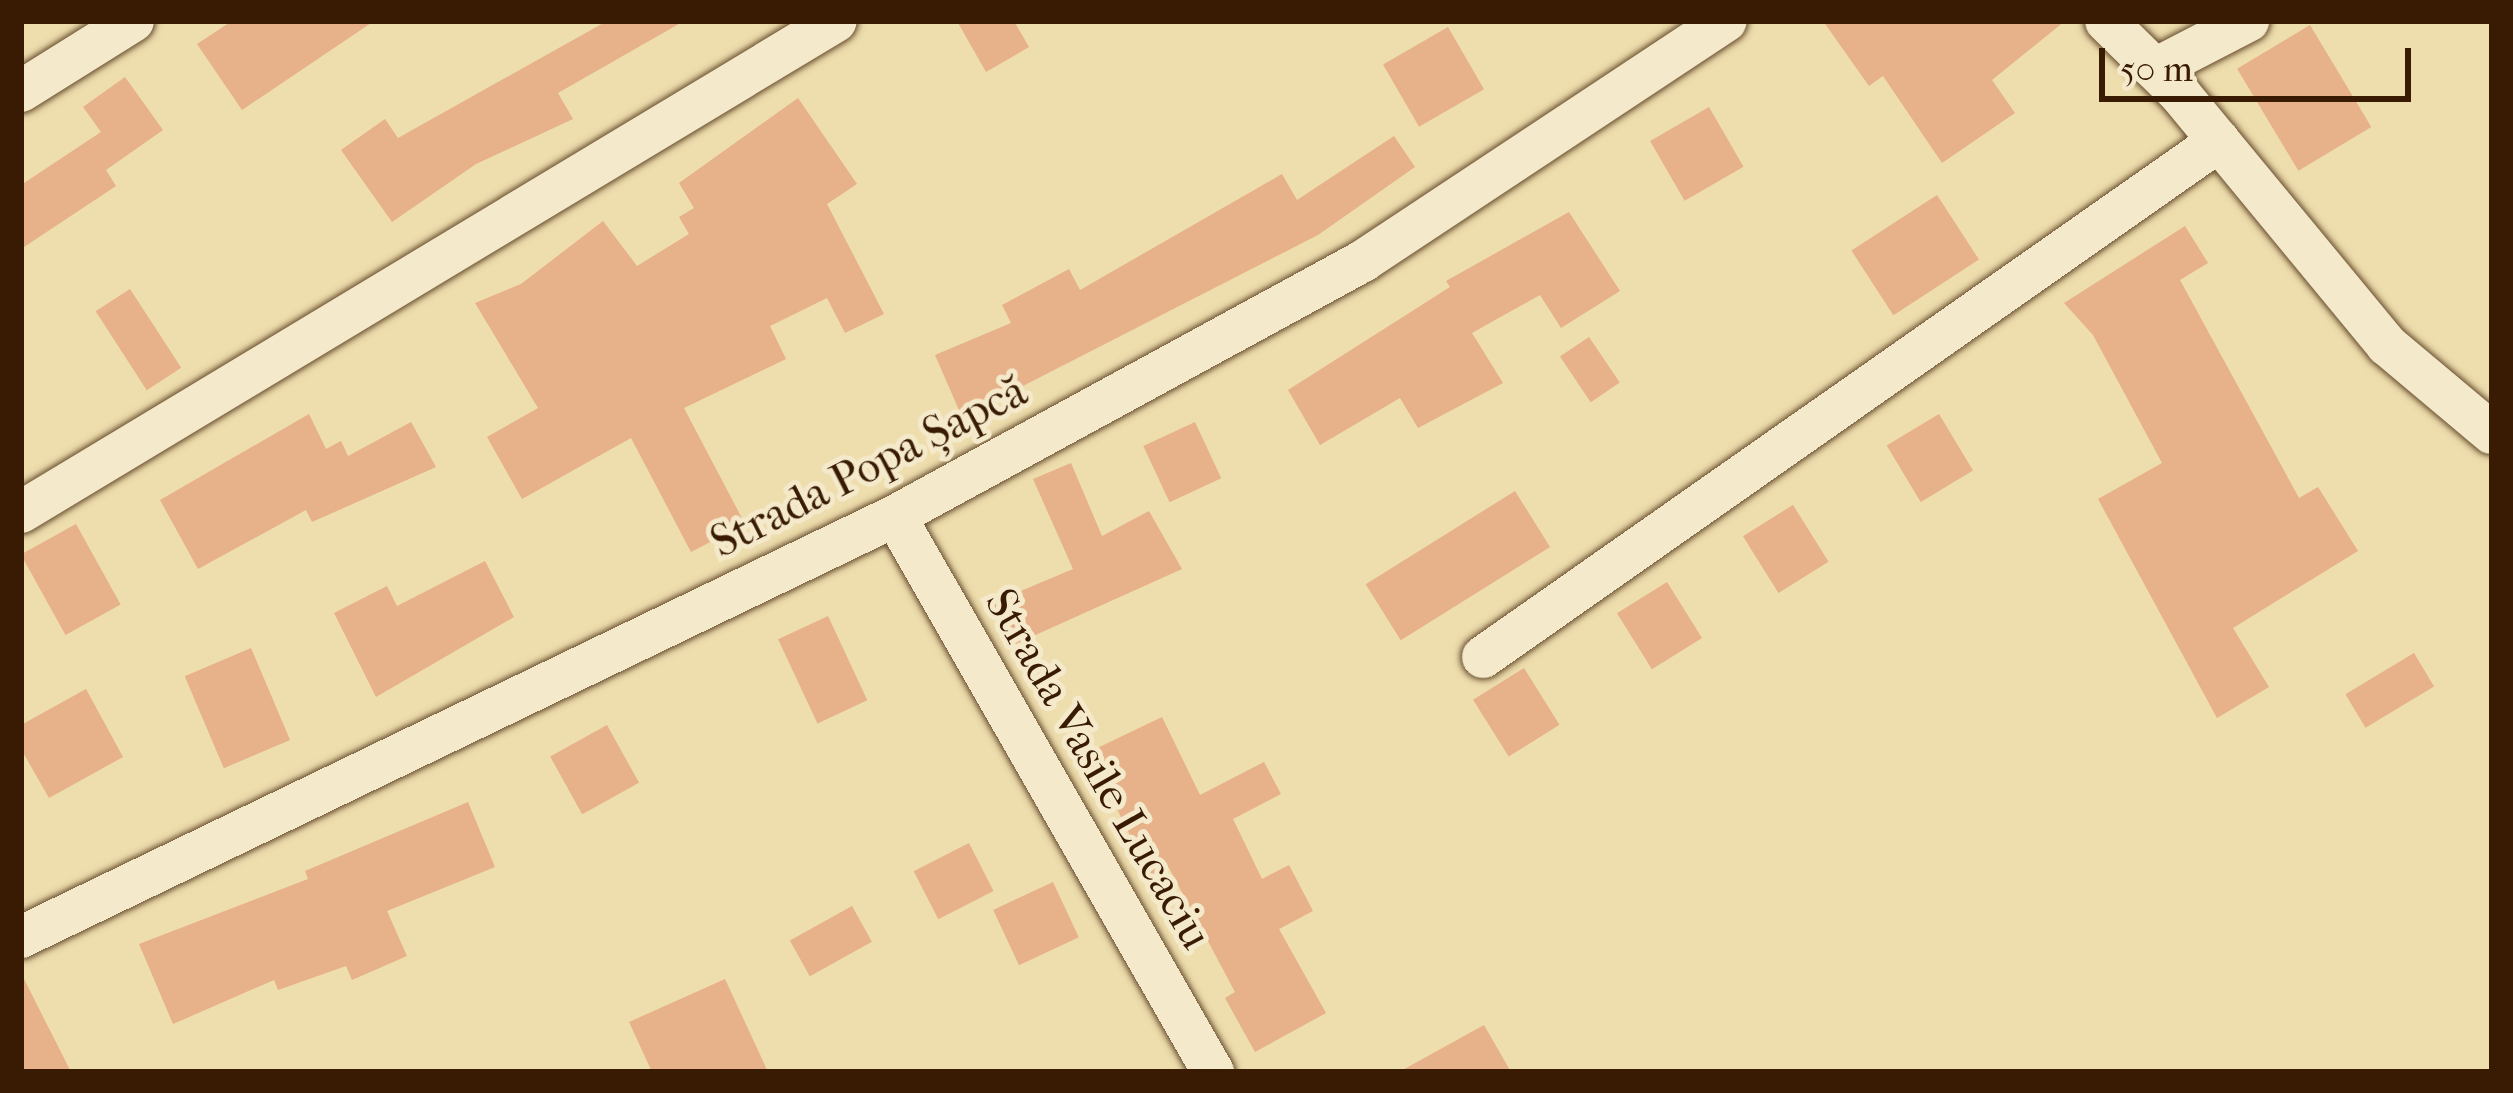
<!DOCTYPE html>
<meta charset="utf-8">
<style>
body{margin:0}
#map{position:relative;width:2513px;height:1093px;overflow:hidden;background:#eeddad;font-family:"IM FELL French Canon",serif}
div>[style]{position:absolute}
.building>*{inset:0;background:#e7b189;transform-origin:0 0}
.roads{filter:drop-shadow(0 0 3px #664c2d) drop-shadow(0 0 3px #664c2d)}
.minor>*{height:42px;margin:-21px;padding:0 21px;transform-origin:21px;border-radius:21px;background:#f4e9ca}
span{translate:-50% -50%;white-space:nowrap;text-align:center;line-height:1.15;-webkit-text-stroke:10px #f4e9ca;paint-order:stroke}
.street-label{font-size:45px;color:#381b02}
.frame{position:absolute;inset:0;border:24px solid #381b02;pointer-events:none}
.scale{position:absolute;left:2099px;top:48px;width:312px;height:54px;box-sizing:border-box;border:6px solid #381b02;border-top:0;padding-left:15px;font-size:36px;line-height:42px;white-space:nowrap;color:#381b02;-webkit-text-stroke:9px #f4e9ca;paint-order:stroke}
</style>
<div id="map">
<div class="building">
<i style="clip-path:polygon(232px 21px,374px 21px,242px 110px,197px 44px)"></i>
<i style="clip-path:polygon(607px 21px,684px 21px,558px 93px,573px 119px,476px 164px,392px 222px,341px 150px,385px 119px,398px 138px)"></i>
<i style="clip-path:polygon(957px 21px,1014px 21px,1029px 47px,986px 72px)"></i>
<i style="clip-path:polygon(1823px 21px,2065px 21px,1992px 80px,2015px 113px,1942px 163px,1883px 76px,1869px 86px)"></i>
<i style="left:2310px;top:25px;width:119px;height:85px;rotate:59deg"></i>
<i style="left:1448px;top:27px;width:72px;height:75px;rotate:60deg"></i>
<i style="clip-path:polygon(125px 77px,163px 130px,106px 170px,116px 186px,21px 249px,21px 185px,101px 132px,83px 107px)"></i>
<i style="clip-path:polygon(798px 98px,857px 184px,827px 204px,884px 314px,845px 333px,827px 298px,770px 326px,786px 359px,684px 408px,745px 524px,691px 552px,631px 438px,522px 499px,487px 437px,538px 408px,475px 303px,521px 284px,603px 221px,637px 266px,689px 234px,679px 217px,694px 208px,679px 183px)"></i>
<i style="left:1709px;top:107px;width:69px;height:68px;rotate:60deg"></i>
<i style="clip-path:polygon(1394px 136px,1415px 167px,1318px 235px,962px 417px,935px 355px,1011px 323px,1002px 305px,1069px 269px,1080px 290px,1282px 174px,1297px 200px)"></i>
<i style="left:1937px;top:195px;width:77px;height:102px;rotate:57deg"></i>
<i style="clip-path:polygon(1569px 212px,1620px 291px,1561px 328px,1540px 295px,1472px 333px,1503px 383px,1418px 428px,1400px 398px,1320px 445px,1288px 390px,1450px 287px,1446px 281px)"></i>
<i style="clip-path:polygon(2185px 226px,2208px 263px,2180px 280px,2299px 498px,2318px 487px,2358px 551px,2233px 628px,2269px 687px,2217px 718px,2098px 499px,2162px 463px,2093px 335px,2064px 303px)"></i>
<i style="left:130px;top:289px;width:94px;height:41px;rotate:57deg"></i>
<i style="left:1589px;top:337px;width:55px;height:35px;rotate:56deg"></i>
<i style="clip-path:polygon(309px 414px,326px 449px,341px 441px,348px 456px,411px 422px,436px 467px,312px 522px,306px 510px,198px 569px,160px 500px)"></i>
<i style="left:1939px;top:414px;width:66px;height:61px;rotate:59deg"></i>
<i style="left:1195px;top:422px;width:62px;height:57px;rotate:65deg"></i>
<i style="clip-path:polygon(1071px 463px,1102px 536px,1149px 511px,1182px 569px,1009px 647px,990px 604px,1073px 569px,1033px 479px)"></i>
<i style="left:1515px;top:491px;width:66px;height:176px;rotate:58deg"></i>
<i style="left:1793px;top:505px;width:67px;height:59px;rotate:58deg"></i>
<i style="left:76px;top:524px;width:92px;height:63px;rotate:61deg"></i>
<i style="clip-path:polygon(485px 561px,514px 617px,376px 697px,334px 613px,387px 586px,397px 606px)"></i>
<i style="left:1667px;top:582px;width:66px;height:59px;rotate:58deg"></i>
<i style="left:828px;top:616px;width:93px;height:55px;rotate:65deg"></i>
<i style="left:251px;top:648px;width:100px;height:72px;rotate:67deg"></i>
<i style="left:2414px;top:653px;width:39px;height:80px;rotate:59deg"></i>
<i style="left:1524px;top:668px;width:67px;height:60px;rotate:58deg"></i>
<i style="clip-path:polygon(86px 689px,123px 757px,49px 798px,21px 749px,21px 725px)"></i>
<i style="clip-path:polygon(1162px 717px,1200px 795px,1264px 762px,1281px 794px,1233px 819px,1262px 879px,1289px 865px,1313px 911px,1279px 929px,1326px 1013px,1255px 1052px,1225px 998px,1235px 992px,1169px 868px,1151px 878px,1089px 752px)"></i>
<i style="left:607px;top:725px;width:66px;height:65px;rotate:61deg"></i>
<i style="clip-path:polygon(468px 802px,495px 867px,387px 911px,407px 956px,352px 980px,346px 966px,278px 990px,274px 980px,173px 1024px,139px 944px,308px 879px,305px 871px)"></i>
<i style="left:969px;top:843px;width:54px;height:62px;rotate:63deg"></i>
<i style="left:1053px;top:882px;width:61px;height:66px;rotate:65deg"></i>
<i style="left:852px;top:906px;width:41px;height:71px;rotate:61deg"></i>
<i style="clip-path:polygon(21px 973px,71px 1072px,21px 1072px)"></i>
<i style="clip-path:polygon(725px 979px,768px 1072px,652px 1072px,629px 1022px)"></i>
<i style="clip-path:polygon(1484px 1025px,1511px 1072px,1399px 1072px)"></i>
</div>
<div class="roads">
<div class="minor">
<i style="left:2106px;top:21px;width:104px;rotate:44.6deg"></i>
<i style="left:2180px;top:94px;width:325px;rotate:50.5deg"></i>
<i style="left:2387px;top:345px;width:137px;rotate:40deg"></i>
<i style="left:2155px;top:69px;width:105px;rotate:-27.3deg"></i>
<i style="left:21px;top:91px;width:132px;rotate:-32deg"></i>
<i style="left:21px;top:512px;width:951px;rotate:-31.07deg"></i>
<i style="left:895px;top:516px;width:641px;rotate:60.23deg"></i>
<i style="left:1483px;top:657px;width:899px;rotate:-35.03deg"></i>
<i style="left:21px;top:937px;width:970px;rotate:-25.72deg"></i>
<i style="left:895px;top:516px;width:533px;rotate:-28.58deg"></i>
<i style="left:1363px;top:261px;width:435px;rotate:-33.5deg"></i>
</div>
</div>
<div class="street-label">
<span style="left:869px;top:467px;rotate:-27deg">Strada Popa Șapcă</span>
<span style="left:1098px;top:769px;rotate:60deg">Strada Vasile Lucaciu</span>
</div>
<div class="frame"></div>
<div class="scale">50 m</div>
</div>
